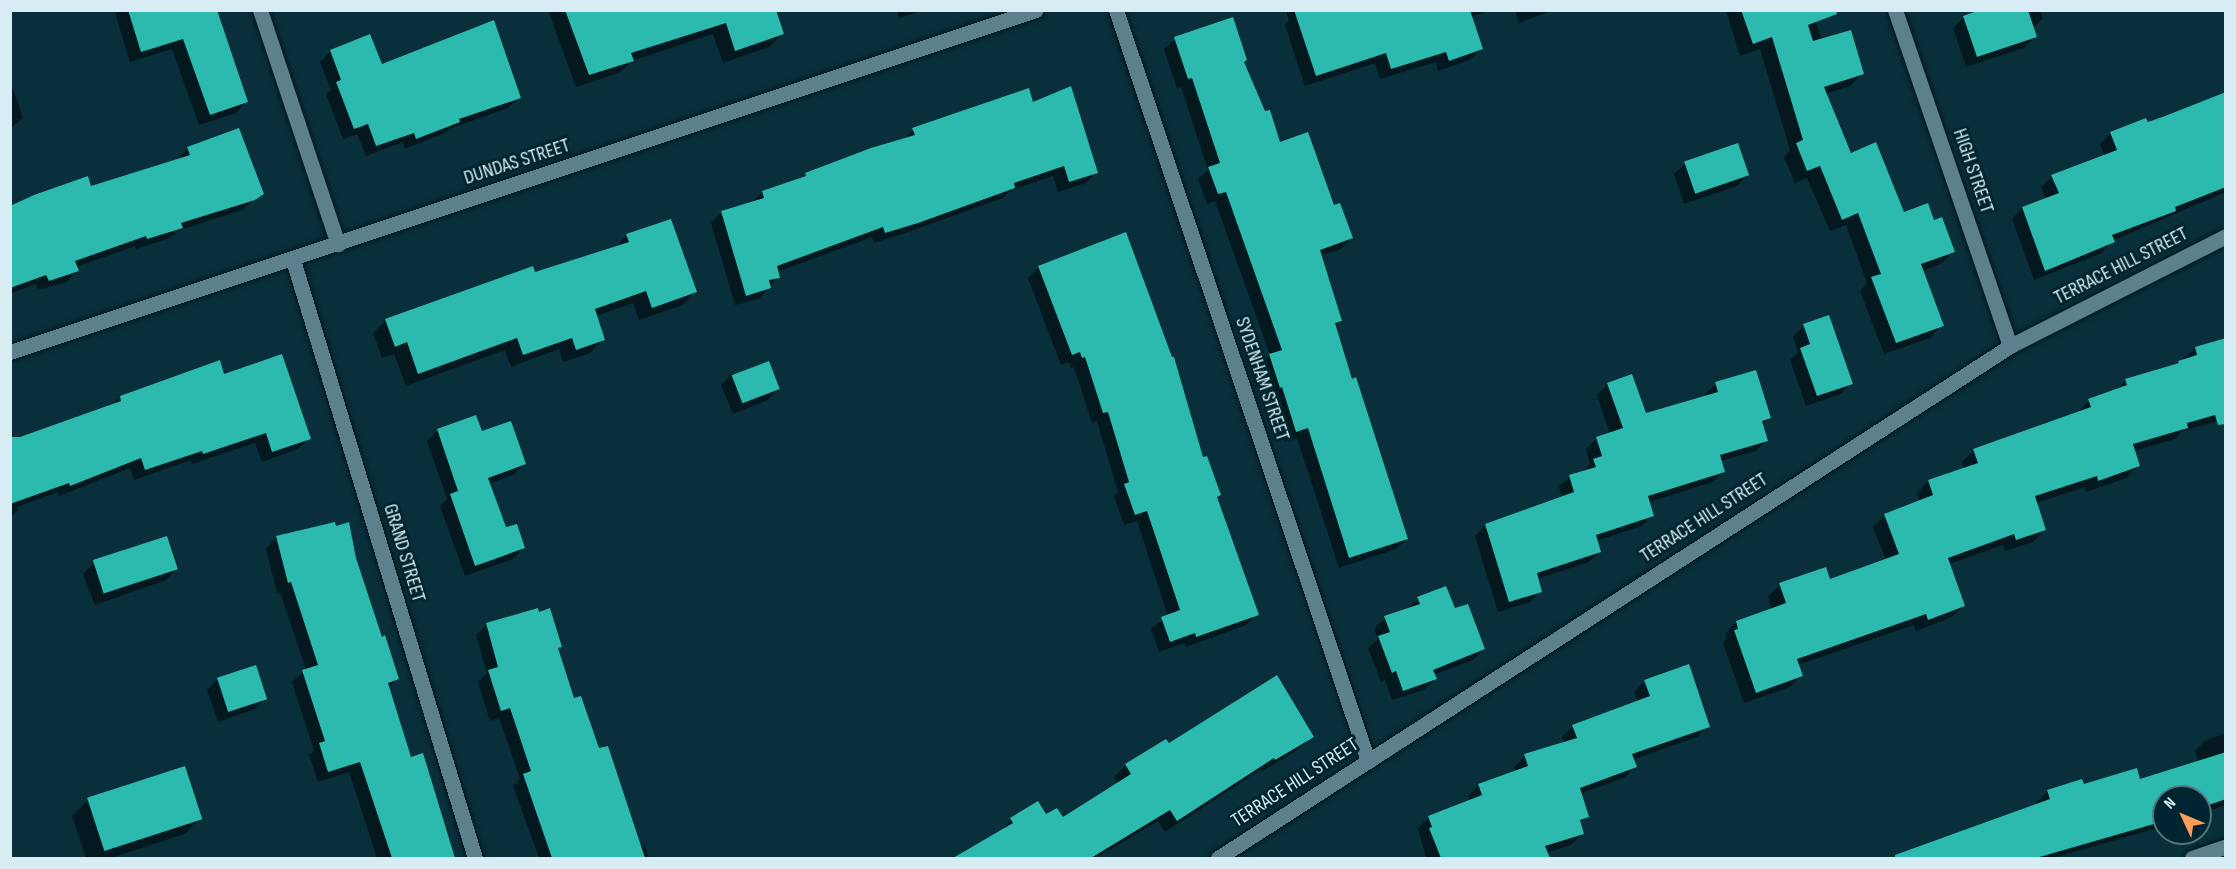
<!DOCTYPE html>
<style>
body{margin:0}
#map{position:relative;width:2236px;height:869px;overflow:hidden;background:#092f3a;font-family:"Sofia Sans Condensed",sans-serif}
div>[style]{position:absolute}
.shadow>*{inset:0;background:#0007}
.building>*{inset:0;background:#2cbaaf;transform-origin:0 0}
.roads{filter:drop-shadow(0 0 2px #00161e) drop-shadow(0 0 2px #00161e)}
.minor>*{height:15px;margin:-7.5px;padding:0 7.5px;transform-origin:7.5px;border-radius:7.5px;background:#5c818d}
span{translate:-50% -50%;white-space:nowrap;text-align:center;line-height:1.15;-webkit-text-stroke:6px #002530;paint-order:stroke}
.street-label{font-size:20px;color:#d8ecf3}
.frame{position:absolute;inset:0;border:12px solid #d8ecf3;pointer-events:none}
.north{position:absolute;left:2152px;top:785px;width:60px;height:60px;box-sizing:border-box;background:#002530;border:2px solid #56757e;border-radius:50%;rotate:314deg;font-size:16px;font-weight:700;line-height:24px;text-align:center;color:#d8ecf3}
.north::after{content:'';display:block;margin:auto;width:21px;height:27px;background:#ff9b59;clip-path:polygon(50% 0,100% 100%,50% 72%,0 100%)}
</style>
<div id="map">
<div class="shadow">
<i style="clip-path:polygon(114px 10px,216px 10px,246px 102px,236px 113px,199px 125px,172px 49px,130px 62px)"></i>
<i style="clip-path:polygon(548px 10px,774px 10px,782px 34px,769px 47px,723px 63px,713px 34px,632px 61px,619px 73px,576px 87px)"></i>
<i style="clip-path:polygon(897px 10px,923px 10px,899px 18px)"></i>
<i style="clip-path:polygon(1286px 10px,1492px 10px,1470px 17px,1481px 49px,1470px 60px,1438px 71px,1436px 62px,1380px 79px,1375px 63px,1305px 86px,1285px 25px,1289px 21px)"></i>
<i style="clip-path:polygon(1515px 10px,1553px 10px,1519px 23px)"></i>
<i style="clip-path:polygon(1726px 10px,1812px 10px,1822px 40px,1862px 74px,1850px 86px,1825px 94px,1850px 155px,1903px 214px,1933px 222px,1953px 252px,1941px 264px,1922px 271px,1942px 325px,1930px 338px,1884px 354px,1860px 291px,1867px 283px,1846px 225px,1830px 231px,1807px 178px,1795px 183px,1784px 157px,1790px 150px,1760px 49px,1740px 56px)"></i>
<i style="clip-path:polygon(1985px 10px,2040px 10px,2043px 18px,2032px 29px,2035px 37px,2024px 48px,1966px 67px,1953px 28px,1964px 17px)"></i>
<i style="clip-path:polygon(1175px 39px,1243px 63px,1279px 144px,1334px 207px,1352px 238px,1341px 249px,1320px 256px,1341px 321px,1335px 327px,1351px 380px,1407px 539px,1396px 549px,1339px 568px,1297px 438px,1285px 442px,1271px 397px,1269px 397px,1259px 366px,1270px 355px,1215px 201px,1207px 204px,1198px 179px,1208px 170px,1181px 87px,1177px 89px,1164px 49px)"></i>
<i style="clip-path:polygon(331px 51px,381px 66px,519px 97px,508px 108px,452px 128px,447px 132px,405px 149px,403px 142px,366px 156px,357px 134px,343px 139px,326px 94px,331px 90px,320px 62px)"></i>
<i style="clip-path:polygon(13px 88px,23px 118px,10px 129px,10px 89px)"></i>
<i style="clip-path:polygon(2226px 94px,2226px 192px,2112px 241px,2102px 253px,2034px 280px,2012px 219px,2022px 208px,2046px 199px,2041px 187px,2052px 177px,2105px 156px,2100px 144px,2111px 133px,2147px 124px)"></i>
<i style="clip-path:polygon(1032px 104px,1097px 172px,1086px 183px,1058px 192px,1053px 176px,1011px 190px,1003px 198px,905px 233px,874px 243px,872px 237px,777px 272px,778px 277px,759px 299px,735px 305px,711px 223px,722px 212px,751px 203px,763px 192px,800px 180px,806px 174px,903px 140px,913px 130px)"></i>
<i style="clip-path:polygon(188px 148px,262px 194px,242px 210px,177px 231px,170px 238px,136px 249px,135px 246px,76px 267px,77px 271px,66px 282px,38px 290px,36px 284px,10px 294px,10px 206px,90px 188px,177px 159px)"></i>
<i style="clip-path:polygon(1685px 164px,1748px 175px,1737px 186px,1684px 204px,1674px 174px)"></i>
<i style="clip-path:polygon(627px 235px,695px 292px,683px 305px,639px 320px,633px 303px,596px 316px,603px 340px,590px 353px,563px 362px,559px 349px,511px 367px,505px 350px,406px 386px,394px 354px,382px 358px,373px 333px,386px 320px,614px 248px)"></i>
<i style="clip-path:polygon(1039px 267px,1202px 459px,1257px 614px,1246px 625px,1186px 647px,1184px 643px,1159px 652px,1151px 629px,1168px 616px,1137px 521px,1124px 525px,1114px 496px,1118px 492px,1097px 421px,1092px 423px,1074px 367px,1071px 368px,1069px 362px,1061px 365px,1028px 278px)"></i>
<i style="clip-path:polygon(1804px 326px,1851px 383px,1841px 394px,1806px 406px,1790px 360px,1798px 352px,1793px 336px)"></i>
<i style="clip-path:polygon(2226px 338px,2226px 419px,2182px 431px,2175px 439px,2134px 451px,2138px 466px,2126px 478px,2086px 492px,2085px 487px,2036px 503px,2045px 530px,2033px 542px,2005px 551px,2003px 545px,1949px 564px,1964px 606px,1952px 617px,1916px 631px,1914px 625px,1798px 665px,1801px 676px,1790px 687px,1744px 703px,1723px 643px,1727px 639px,1725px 634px,1736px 622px,1772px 609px,1768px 596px,1780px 585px,1829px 581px,1886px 560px,1873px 527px,1885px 515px,1920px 502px,1917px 493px,1928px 481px,1964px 469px,1962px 462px,1974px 450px,2078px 413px,2089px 400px,2115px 391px,2126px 380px,2175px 366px,2196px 348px)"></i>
<i style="clip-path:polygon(219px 362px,223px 376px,309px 438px,298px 449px,262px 462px,255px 443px,192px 464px,191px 460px,134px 480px,130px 468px,59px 496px,58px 492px,17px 507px,18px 510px,10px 518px,10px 441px,112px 405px,120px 397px)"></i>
<i style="clip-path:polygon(732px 374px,778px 389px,768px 400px,733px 414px,721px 385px)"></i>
<i style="clip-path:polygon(1716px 383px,1769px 418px,1762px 425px,1767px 440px,1756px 451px,1720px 461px,1724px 471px,1713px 482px,1649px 502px,1653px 515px,1642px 526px,1596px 541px,1600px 551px,1589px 562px,1537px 579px,1541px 591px,1530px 602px,1498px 612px,1475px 536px,1486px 525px,1562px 498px,1559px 487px,1570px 477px,1583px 471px,1590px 464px,1586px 449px,1597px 438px,1610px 434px,1597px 395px,1608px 384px,1645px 415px,1706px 397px,1705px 394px)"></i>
<i style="clip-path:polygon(438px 430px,481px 433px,524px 464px,513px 475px,488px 484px,505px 529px,524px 548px,513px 559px,465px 576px,440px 506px,447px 499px,427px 441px)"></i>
<i style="clip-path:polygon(334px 524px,355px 558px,381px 638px,397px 679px,388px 688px,410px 759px,431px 780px,455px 858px,377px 858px,349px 772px,318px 782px,309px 755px,314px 751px,292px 682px,306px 670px,280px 592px,277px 593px,266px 549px,276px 538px)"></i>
<i style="clip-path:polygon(94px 563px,177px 569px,166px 580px,95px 605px,83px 574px)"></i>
<i style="clip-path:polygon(1418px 598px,1454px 610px,1484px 649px,1473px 660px,1434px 675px,1435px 679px,1424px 690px,1392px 700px,1385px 680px,1381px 682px,1368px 648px,1378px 639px,1374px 629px,1385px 618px,1406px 610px)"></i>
<i style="clip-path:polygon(487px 624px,560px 646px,557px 650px,573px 700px,598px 750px,639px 846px,644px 844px,649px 858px,539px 858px,513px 786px,520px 779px,499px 718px,490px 721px,478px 682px,487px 673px,476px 635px)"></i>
<i style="clip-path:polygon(218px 679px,266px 698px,255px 709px,218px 722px,207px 690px)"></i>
<i style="clip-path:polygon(1645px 681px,1708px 726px,1697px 737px,1632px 760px,1635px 767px,1624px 778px,1580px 794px,1587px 817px,1579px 824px,1582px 834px,1571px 845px,1546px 853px,1546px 858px,1426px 858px,1418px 828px,1429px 818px,1470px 800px,1468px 796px,1479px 785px,1516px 772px,1514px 767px,1525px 756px,1565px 743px,1562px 737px,1573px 726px,1638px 702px,1634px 692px)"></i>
<i style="clip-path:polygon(2226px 733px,2226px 805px,2200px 814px,2200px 797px,2164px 797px,2164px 826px,2053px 858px,1934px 858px,1931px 850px,2038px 805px,2037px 802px,2048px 791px,2139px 781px,2199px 762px,2195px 751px,2206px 740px)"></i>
<i style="clip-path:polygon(1312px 736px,1300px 748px,1263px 771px,1262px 769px,1165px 832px,1158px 821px,1096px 858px,956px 858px,1000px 833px,1011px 820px,1037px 803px,1046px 817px,1062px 819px,1118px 783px,1114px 777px,1126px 765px,1168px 745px)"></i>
<i style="clip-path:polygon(88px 800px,200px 818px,185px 834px,111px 858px,86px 858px,72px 816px)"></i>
</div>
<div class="building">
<i style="clip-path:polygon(128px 10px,217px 10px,248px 102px,210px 115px,183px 39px,141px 52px)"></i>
<i style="clip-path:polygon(565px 10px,776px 10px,784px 34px,735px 51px,726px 23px,631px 53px,634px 61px,589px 75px)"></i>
<i style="clip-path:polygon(1294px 10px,1470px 10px,1483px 49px,1449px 61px,1446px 52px,1391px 69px,1386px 53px,1316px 76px)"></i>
<i style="clip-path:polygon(1741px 10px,1836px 10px,1837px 14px,1808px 25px,1813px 41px,1851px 30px,1864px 74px,1824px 87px,1851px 153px,1876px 142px,1904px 212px,1928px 203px,1934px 220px,1942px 217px,1955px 252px,1921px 264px,1944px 326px,1896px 343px,1871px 277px,1881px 274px,1858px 213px,1842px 220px,1820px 166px,1807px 171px,1796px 143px,1803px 140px,1772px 37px,1753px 44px)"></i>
<i style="clip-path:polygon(1980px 10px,2028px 10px,2037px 37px,1977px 57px,1963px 16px)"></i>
<i style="clip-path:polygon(1233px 17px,1247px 60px,1244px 62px,1265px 111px,1270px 110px,1280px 142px,1308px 132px,1334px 205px,1340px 203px,1353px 238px,1320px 250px,1342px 321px,1335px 323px,1352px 379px,1356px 377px,1408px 539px,1349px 558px,1308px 428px,1296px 432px,1282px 387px,1280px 388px,1269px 354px,1282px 350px,1226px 192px,1218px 194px,1208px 167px,1220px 163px,1192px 78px,1188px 79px,1174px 37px)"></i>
<i style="clip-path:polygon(494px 20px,521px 98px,459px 119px,460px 122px,416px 139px,414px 133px,376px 146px,368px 124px,354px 129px,336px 82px,341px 80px,330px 50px,370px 34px,382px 64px)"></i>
<i style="clip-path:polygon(1071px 86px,1098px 173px,1069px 182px,1064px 166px,1014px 183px,1015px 188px,918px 223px,885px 233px,883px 227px,777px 266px,780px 278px,769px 280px,771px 288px,746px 296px,721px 211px,764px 198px,762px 191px,806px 176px,805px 173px,871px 148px,915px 135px,912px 128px,947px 116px,1029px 88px,1033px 102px)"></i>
<i style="clip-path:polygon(2226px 92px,2226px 187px,2175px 207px,2176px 211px,2112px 235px,2115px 242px,2045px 271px,2022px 207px,2059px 193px,2051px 175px,2117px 150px,2110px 132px,2146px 118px,2148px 122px,2165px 116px)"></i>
<i style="clip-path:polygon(239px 128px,264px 194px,255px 200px,181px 223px,183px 228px,147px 239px,146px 236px,75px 261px,79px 271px,49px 281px,46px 275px,10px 288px,10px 206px,34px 195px,88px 176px,91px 186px,190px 155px,187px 147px)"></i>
<i style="left:1738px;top:143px;width:34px;height:57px;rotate:71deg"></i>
<i style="clip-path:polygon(671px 219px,697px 292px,652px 308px,646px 291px,595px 309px,605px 340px,576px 350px,572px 338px,523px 355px,517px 338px,418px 374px,407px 342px,395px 347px,385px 319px,533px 266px,535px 272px,629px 242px,626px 234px)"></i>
<i style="clip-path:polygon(1126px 232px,1172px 357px,1174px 357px,1203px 457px,1207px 456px,1221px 495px,1217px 497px,1259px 615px,1196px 637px,1195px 633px,1170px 642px,1161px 617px,1180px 610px,1147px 511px,1135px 515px,1124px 484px,1129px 482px,1108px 412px,1103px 413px,1085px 357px,1082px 358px,1080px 352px,1072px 355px,1038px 266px)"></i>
<i style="clip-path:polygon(1829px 315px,1853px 384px,1817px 396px,1800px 348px,1810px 344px,1803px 324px)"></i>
<i style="clip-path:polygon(2226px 338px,2226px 424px,2218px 425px,2215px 415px,2187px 423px,2188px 428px,2133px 444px,2140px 466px,2098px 481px,2097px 476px,2035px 496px,2046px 530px,2016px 540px,2014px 534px,1948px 558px,1965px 606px,1928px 620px,1926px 614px,1797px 659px,1803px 676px,1756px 693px,1734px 630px,1738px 629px,1736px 621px,1786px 603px,1779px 583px,1826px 567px,1830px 579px,1899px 554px,1884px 514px,1933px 495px,1928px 480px,1978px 463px,1973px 449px,2091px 407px,2088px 399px,2127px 385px,2125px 379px,2179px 363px,2178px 361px,2197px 355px,2195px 347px)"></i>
<i style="clip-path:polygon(282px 354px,311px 439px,272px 452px,266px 433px,203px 454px,202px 451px,145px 470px,141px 458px,70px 486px,69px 483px,10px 504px,10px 437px,20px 437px,121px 401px,120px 396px,220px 360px,224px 374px)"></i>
<i style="left:769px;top:361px;width:30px;height:40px;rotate:69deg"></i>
<i style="clip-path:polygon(1756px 370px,1771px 418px,1762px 421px,1768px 441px,1720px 455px,1725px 472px,1648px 496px,1654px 516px,1596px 535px,1601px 552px,1537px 573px,1542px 592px,1509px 602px,1485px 524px,1574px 492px,1569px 475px,1596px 467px,1593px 459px,1602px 456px,1596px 437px,1623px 428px,1607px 383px,1632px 374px,1646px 413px,1718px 392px,1715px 382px)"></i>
<i style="clip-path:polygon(476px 415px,482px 431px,511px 421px,526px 464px,488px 478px,506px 527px,517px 524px,525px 548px,475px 566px,450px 494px,458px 491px,437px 429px)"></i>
<i style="clip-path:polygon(335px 522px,336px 526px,349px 522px,356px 558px,382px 637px,385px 635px,399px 679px,388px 683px,411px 757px,423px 753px,455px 858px,392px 858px,360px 762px,328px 772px,319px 743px,325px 741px,302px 670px,318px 665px,291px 582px,288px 583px,276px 536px)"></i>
<i style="left:167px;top:536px;width:35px;height:78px;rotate:72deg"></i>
<i style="clip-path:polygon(1446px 586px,1455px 608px,1468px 604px,1485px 649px,1433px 670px,1437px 679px,1403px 691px,1396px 671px,1392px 673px,1378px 636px,1390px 632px,1384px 616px,1420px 604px,1417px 597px)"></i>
<i style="clip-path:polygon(538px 608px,539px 612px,550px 608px,562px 647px,558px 648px,574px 698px,581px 696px,599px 748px,608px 746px,645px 858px,552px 858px,523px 774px,531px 771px,510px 708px,501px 711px,488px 670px,498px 667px,486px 623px)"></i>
<i style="clip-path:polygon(1689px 664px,1710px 727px,1632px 754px,1637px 767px,1580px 788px,1589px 817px,1580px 820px,1584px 834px,1545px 846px,1550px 858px,1441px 858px,1429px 828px,1432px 827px,1428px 816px,1482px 795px,1478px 784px,1528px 766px,1524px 754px,1577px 738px,1572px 725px,1650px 696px,1644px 680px)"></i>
<i style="left:256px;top:665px;width:36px;height:41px;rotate:72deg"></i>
<i style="clip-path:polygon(1277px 675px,1314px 737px,1275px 760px,1274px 758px,1177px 821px,1170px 810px,1091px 858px,953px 858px,1013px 823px,1010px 818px,1038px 801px,1046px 814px,1057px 808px,1063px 817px,1131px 774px,1125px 764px,1166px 739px,1169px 743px)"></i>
<i style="clip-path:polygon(2226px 752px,2226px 799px,2200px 808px,2200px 797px,2164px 797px,2164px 820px,2154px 824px,2036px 858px,1895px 858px,1895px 855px,2050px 799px,2047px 790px,2082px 779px,2084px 784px,2137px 768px,2140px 779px)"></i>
<i style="left:185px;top:766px;width:56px;height:103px;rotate:72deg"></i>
</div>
<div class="roads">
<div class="minor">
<i style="left:260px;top:10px;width:247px;rotate:71.6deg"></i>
<i style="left:1116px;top:10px;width:792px;rotate:71.45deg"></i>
<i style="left:1895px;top:10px;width:355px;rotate:71.1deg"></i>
<i style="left:293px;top:260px;width:625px;rotate:73.07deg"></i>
<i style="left:10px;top:352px;width:1081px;rotate:-18.43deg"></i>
<i style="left:1218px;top:858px;width:943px;rotate:-32.88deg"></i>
<i style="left:2010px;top:346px;width:242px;rotate:-27deg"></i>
<i style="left:2192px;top:858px;width:36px;rotate:-19deg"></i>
</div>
</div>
<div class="street-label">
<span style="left:517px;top:162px;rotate:-18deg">DUNDAS STREET</span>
<span style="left:1973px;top:171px;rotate:71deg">HIGH STREET</span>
<span style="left:2121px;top:266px;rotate:-27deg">TERRACE HILL STREET</span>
<span style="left:1262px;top:379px;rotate:71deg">SYDENHAM STREET</span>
<span style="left:1704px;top:518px;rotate:-33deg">TERRACE HILL STREET</span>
<span style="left:404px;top:553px;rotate:73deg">GRAND STREET</span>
<span style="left:1295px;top:783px;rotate:-33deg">TERRACE HILL STREET</span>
</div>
<div class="frame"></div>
<div class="north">N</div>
</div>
